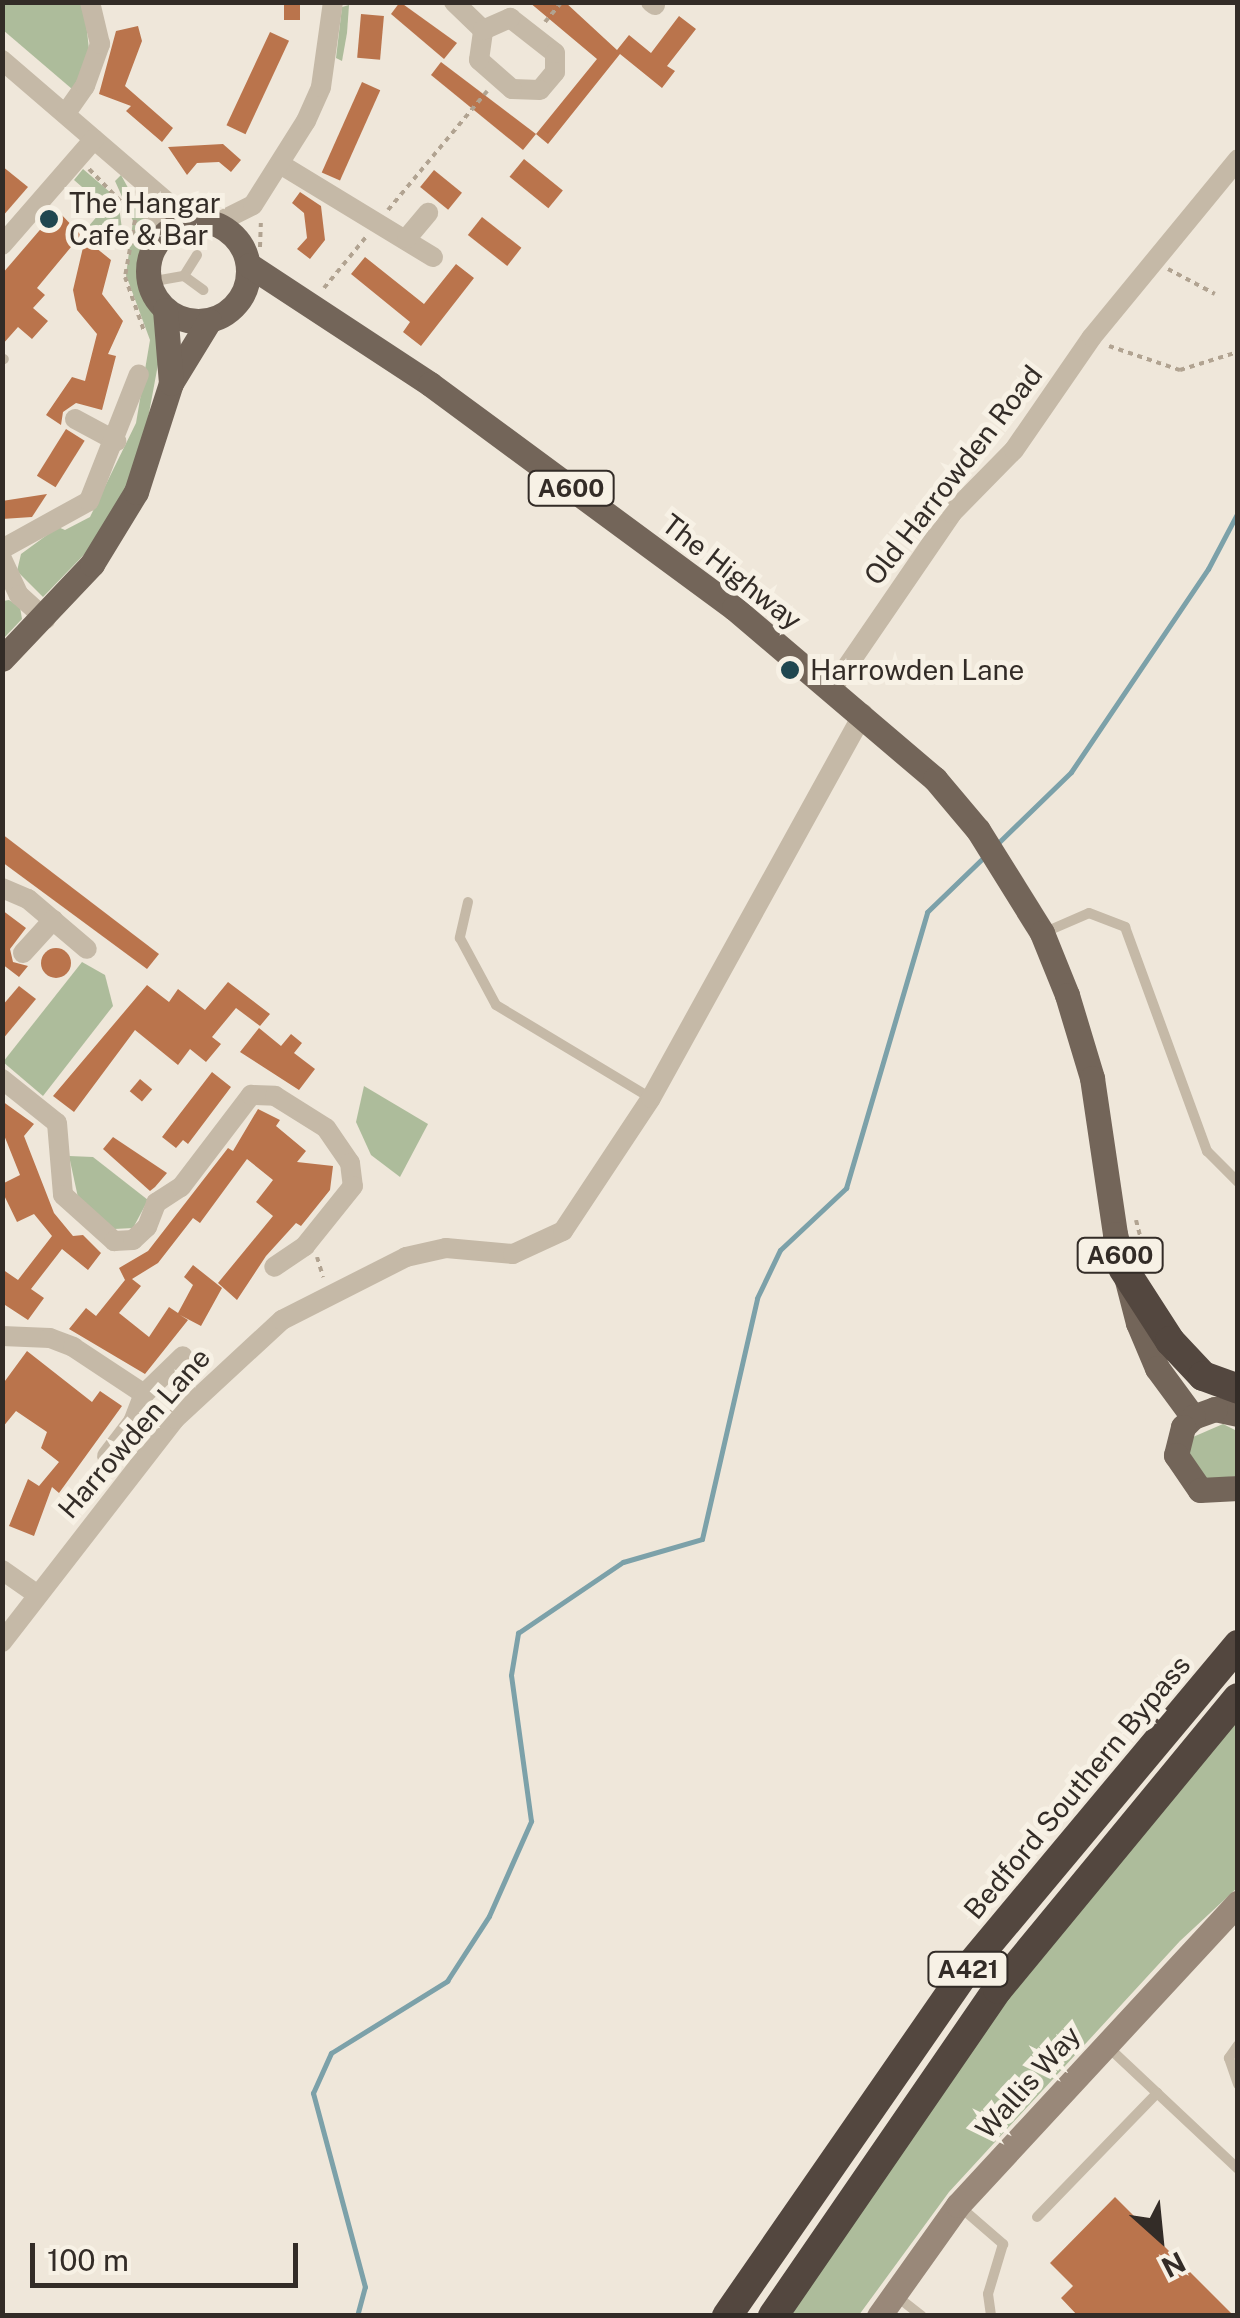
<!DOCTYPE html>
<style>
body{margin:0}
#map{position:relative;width:1240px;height:2318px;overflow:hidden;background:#efe7da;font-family:"Public Sans",sans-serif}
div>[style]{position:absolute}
.green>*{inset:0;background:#adbc9b}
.stream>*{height:5px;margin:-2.5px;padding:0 2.5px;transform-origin:2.5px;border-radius:2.5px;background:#7ca1a9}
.building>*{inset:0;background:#ba744c;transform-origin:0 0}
.round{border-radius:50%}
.path>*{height:4px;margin-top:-2px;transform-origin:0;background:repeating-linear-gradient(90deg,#b1a391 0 5px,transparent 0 10px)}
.lane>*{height:10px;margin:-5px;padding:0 5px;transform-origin:5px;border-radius:5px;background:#c5b9a7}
.street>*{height:20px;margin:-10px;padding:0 10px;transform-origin:10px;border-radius:10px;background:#c5b9a7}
.secondary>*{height:25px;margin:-12.5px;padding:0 12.5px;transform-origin:12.5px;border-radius:12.5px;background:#998879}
.primary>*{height:25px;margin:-12.5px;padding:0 12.5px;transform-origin:12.5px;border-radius:12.5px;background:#736559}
.primary>.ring{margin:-12.5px;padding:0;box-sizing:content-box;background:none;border:25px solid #736559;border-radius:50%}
.highway>*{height:30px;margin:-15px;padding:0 15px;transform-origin:15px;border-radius:15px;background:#53473f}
.dots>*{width:28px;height:28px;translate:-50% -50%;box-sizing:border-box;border:5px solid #f7f1e5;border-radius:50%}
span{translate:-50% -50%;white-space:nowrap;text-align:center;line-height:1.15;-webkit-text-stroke:10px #f7f1e5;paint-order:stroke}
.shield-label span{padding:2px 8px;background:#f7f1e5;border:2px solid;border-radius:8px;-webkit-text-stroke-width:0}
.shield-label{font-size:25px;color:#332c27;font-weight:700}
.poi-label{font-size:28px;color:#332c27}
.left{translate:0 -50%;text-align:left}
.street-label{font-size:28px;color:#332c27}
.frame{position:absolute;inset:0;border:5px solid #332c27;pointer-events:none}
.north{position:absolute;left:1110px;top:2188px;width:100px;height:100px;-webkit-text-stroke:8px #f7f1e5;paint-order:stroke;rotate:153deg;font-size:28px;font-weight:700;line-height:40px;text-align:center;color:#332c27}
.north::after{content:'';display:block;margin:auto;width:35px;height:45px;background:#332c27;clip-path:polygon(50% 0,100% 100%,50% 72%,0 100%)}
.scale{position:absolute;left:30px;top:2243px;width:268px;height:45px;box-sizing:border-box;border:5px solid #332c27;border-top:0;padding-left:12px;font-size:30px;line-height:35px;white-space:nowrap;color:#332c27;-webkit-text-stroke:8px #f7f1e5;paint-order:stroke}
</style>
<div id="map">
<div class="green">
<i style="clip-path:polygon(2px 3px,84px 3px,90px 59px,72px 89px,3px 30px)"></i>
<i style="clip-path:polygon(349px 5px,347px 33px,342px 61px,336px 58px,342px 7px)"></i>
<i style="clip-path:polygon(83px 169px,118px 199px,124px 244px,111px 234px,100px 248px,82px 234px,105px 207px,74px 180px)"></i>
<i style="clip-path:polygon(121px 175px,144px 217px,139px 274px,156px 318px,159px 359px,142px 451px,105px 533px,43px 597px,17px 571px,21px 554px,58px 527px,65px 530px,90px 517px,136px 423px,150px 340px,126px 275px,133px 221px,115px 181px)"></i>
<i style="clip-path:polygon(9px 600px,20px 607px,22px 619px,3px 639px,3px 601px)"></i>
<i style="clip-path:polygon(82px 962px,105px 975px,113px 1006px,43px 1096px,3px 1062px)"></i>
<i style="clip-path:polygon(364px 1086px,428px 1124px,400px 1177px,371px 1155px,356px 1122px)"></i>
<i style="clip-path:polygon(69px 1156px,93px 1157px,148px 1200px,133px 1228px,114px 1229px,79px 1202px)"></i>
<i style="clip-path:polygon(1223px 1424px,1237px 1431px,1237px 1476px,1205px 1480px,1188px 1453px,1193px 1437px)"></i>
<i style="clip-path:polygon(1237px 1721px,1237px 1888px,1180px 1941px,949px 2192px,859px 2315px,780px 2316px,1007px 1995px)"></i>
</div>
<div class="stream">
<i style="left:997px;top:844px;width:103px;rotate:-44.2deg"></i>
<i style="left:1071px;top:772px;width:245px;rotate:-56deg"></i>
<i style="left:1208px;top:569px;width:64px;rotate:-62.2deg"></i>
<i style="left:357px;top:2316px;width:30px;rotate:-75deg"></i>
<i style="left:365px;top:2287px;width:201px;rotate:-105deg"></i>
<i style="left:313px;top:2093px;width:44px;rotate:-65.8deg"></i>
<i style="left:331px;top:2053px;width:137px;rotate:-31.8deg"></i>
<i style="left:447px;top:1981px;width:77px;rotate:-57.1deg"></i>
<i style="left:489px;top:1916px;width:104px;rotate:-66.1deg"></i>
<i style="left:531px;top:1821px;width:147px;rotate:-97.8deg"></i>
<i style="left:511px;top:1675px;width:43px;rotate:-80.5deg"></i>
<i style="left:518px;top:1633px;width:127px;rotate:-34.1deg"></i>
<i style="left:623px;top:1562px;width:82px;rotate:-16.2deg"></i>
<i style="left:702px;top:1539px;width:247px;rotate:-77.1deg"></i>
<i style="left:757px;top:1298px;width:53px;rotate:-64.4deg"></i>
<i style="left:780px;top:1250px;width:91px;rotate:-43.2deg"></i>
<i style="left:846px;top:1188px;width:288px;rotate:-73.6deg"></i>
<i style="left:927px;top:912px;width:82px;rotate:-44deg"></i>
</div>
<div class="building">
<i style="left:284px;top:2px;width:16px;height:18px"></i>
<i style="clip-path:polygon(400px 2px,457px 43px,444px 59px,391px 14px)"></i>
<i style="clip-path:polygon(529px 2px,565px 2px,617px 50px,629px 35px,651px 53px,679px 16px,696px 29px,667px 66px,675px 71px,662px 88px,620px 54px,548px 144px,536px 134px,597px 59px)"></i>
<i style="left:361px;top:14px;width:23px;height:44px;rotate:5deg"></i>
<i style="clip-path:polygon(138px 26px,142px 41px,125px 86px,173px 128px,162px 142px,126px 111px,131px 106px,99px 94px,116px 31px)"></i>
<i style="left:270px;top:32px;width:21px;height:103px;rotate:25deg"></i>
<i style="clip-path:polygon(441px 62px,536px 134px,523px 150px,431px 75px)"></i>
<i style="left:362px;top:82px;width:20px;height:99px;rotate:24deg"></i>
<i style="clip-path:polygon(223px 144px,241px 160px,231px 172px,219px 162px,197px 163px,187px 175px,168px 147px)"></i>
<i style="left:524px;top:159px;width:50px;height:23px;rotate:39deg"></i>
<i style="clip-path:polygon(2px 166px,28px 187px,2px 217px)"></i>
<i style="left:434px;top:170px;width:36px;height:22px;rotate:39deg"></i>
<i style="clip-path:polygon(300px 192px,321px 206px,325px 240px,310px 259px,297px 249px,307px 238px,304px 213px,292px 203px)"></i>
<i style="clip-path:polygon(57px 210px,81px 235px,37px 288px,45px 295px,33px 308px,48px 321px,32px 339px,18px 327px,2px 345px,2px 274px)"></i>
<i style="left:482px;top:217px;width:50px;height:23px;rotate:38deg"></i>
<i style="clip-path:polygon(85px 239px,111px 260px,102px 294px,123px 321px,108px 354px,116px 356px,102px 410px,76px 403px,63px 412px,61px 425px,46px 415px,72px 377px,85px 381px,97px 334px,77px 310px,73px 290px)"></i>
<i style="clip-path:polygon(365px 257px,424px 304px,456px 264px,474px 278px,421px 346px,403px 332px,410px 322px,351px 274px)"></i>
<i style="left:66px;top:429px;width:22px;height:55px;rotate:32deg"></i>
<i style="clip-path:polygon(47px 494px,32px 517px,2px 519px,2px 501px)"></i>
<i style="clip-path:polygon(2px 834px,159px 954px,147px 969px,2px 862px)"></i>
<i style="clip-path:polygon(2px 910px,26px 928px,10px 949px,13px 962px,28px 966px,19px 977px,2px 964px)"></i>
<i class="round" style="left:41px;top:948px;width:30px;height:30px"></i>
<i style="clip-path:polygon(228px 982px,270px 1014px,260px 1026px,236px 1008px,212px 1037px,221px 1044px,206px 1062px,190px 1049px,178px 1065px,135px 1030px,74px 1112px,53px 1096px,147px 985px,169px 1002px,178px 989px,205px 1010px)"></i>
<i style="clip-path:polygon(19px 986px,36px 999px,2px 1040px,2px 1006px)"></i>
<i style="clip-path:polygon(259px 1028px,281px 1046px,291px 1034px,302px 1043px,294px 1053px,315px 1069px,299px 1090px,240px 1052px)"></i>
<i style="clip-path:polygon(212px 1072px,231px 1087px,188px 1144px,183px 1140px,176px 1148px,162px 1137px)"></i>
<i style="left:140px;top:1079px;width:16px;height:16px;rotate:40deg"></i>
<i style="clip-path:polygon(2px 1101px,34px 1124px,24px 1136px,54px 1213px,73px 1236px,83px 1235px,101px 1253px,88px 1270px,62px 1249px,31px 1289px,44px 1298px,28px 1320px,2px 1303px,2px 1269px,18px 1280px,52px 1236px,34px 1214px,17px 1222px,2px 1191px,2px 1184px,20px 1175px,2px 1130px)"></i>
<i style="clip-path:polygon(258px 1109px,280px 1120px,276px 1126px,306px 1151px,297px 1162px,333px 1166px,330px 1190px,301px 1226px,296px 1223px,266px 1256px,237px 1300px,218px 1283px,273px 1216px,256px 1202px,273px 1180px,247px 1159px,200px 1223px,193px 1218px,158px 1263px,132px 1279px,141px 1286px,119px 1313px,149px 1337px,169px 1307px,178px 1313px,193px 1285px,184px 1277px,193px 1265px,222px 1288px,201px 1326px,180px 1315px,188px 1320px,145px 1374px,69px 1329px,86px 1308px,96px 1316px,125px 1280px,119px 1268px,148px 1251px,228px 1148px,233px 1151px)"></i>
<i style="clip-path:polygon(113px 1137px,167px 1173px,155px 1187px,150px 1191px,103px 1149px)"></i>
<i style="clip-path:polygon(27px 1351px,92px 1402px,100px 1391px,122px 1406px,59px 1493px,52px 1487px,34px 1536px,9px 1526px,28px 1479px,39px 1486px,59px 1462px,41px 1448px,47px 1432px,16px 1411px,2px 1428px,2px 1385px)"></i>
<i style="clip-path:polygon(1115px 2197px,1234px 2316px,1078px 2316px,1061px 2298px,1073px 2286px,1050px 2263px)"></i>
</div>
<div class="path">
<i style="left:545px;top:22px;width:26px;rotate:-50deg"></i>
<i style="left:89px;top:169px;width:60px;rotate:45.7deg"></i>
<i style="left:388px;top:210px;width:155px;rotate:-50.2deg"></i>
<i style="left:135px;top:220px;width:58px;rotate:100deg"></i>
<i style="left:125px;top:277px;width:57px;rotate:70.6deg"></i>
<i style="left:260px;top:247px;width:24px;rotate:-88deg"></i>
<i style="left:1168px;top:269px;width:53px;rotate:28deg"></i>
<i style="left:324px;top:288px;width:66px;rotate:-50.5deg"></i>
<i style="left:1109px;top:346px;width:75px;rotate:18.7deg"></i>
<i style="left:1180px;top:370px;width:61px;rotate:-17.2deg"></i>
<i style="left:1136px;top:1220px;width:40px;rotate:75.6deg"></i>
<i style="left:317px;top:1257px;width:21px;rotate:73deg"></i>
</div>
<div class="lane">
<i style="left:197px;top:255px;width:25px;rotate:122deg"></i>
<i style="left:184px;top:276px;width:24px;rotate:36deg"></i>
<i style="left:149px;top:282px;width:36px;rotate:-10deg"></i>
<i style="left:2px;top:360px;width:2px;rotate:-27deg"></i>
<i style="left:468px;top:902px;width:37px;rotate:103deg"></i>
<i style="left:460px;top:938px;width:76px;rotate:61.8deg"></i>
<i style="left:496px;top:1005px;width:181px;rotate:31deg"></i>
<i style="left:1043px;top:933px;width:50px;rotate:-23.5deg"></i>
<i style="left:1089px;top:913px;width:39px;rotate:21deg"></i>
<i style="left:1125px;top:927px;width:239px;rotate:69.9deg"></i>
<i style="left:1207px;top:1151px;width:44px;rotate:45deg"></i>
<i style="left:1238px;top:2045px;width:16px;rotate:125deg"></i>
<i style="left:1229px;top:2058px;width:28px;rotate:71deg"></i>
<i style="left:1107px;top:2046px;width:180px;rotate:43.2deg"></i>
<i style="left:958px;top:2205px;width:60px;rotate:40.9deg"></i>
<i style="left:1003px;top:2244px;width:52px;rotate:106.7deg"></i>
<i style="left:988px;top:2294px;width:22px;rotate:82deg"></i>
<i style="left:1037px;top:2217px;width:173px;rotate:-45.9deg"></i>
<i style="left:895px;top:2295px;width:34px;rotate:38deg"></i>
</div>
<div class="street">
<i style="left:454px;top:2px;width:40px;rotate:44deg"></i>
<i style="left:651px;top:2px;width:5px;rotate:37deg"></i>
<i style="left:510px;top:18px;width:57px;rotate:37.9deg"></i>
<i style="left:555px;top:53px;width:19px;rotate:90deg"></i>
<i style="left:555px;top:72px;width:23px;rotate:130deg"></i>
<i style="left:540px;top:90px;width:28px;rotate:-178deg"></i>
<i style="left:512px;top:89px;width:44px;rotate:-138.7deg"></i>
<i style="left:479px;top:60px;width:30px;rotate:-82deg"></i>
<i style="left:483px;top:30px;width:30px;rotate:-24deg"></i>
<i style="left:2px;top:60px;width:247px;rotate:40.7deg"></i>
<i style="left:66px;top:113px;width:33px;rotate:-55deg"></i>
<i style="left:85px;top:86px;width:45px;rotate:-70.3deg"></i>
<i style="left:100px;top:44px;width:43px;rotate:-103.4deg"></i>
<i style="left:280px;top:164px;width:179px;rotate:31.3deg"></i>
<i style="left:145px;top:192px;width:48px;rotate:70.4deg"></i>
<i style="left:215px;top:224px;width:42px;rotate:-26.6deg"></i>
<i style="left:253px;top:205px;width:99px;rotate:-57.8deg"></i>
<i style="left:306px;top:121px;width:37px;rotate:-66deg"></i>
<i style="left:321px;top:87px;width:86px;rotate:-82deg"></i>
<i style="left:407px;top:238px;width:33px;rotate:-50deg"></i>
<i style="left:2px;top:245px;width:140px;rotate:-49deg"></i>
<i style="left:75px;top:419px;width:47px;rotate:28.2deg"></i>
<i style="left:2px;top:549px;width:99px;rotate:-28.9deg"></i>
<i style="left:89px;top:501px;width:136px;rotate:-68.5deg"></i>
<i style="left:2px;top:559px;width:40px;rotate:65deg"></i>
<i style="left:19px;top:595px;width:36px;rotate:42deg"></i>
<i style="left:831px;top:690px;width:214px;rotate:-55.6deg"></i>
<i style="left:952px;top:513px;width:88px;rotate:-45.5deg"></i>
<i style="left:1014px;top:450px;width:137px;rotate:-55.4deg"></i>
<i style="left:1092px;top:337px;width:230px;rotate:-50.6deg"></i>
<i style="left:2px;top:888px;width:28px;rotate:23deg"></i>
<i style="left:28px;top:899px;width:77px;rotate:40.3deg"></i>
<i style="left:23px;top:953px;width:45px;rotate:-47.7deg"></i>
<i style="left:2px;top:1079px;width:70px;rotate:38.7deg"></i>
<i style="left:57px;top:1123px;width:72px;rotate:85.2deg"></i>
<i style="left:63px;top:1195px;width:69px;rotate:42deg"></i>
<i style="left:114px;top:1241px;width:19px;rotate:-3deg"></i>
<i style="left:133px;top:1240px;width:19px;rotate:-43deg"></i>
<i style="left:147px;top:1227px;width:26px;rotate:-69deg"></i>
<i style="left:156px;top:1203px;width:30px;rotate:-33deg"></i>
<i style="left:181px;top:1187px;width:116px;rotate:-52.7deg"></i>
<i style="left:251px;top:1095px;width:24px;rotate:2deg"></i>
<i style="left:275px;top:1096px;width:60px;rotate:32.1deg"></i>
<i style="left:326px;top:1128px;width:42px;rotate:55.6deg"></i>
<i style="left:350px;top:1163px;width:23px;rotate:83deg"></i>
<i style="left:353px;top:1186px;width:77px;rotate:128.7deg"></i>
<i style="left:305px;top:1246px;width:37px;rotate:146deg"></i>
<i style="left:2px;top:1336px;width:48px;rotate:2.4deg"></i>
<i style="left:50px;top:1338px;width:25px;rotate:21deg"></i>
<i style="left:73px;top:1347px;width:85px;rotate:33.5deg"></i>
<i style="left:107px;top:1456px;width:43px;rotate:-52.6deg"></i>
<i style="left:133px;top:1422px;width:30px;rotate:-69deg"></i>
<i style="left:144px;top:1394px;width:54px;rotate:-44.3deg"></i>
<i style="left:2px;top:1570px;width:40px;rotate:34.9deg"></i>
<i style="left:2px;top:1642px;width:282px;rotate:-52.2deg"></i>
<i style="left:175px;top:1419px;width:146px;rotate:-42.8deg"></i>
<i style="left:282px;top:1320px;width:139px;rotate:-26.9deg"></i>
<i style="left:406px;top:1257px;width:41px;rotate:-12.7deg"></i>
<i style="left:446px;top:1248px;width:67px;rotate:5.1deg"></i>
<i style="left:513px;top:1254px;width:55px;rotate:-24.7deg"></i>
<i style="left:563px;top:1231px;width:159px;rotate:-56.5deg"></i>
<i style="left:651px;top:1098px;width:439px;rotate:-61.1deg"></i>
</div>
<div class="secondary">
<i style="left:879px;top:2316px;width:136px;rotate:-54.6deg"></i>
<i style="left:958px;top:2205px;width:412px;rotate:-47.2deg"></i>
</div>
<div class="primary">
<i class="ring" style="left:148px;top:221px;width:75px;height:75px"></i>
<i style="left:249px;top:265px;width:217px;rotate:33.3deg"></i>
<i style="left:430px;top:384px;width:378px;rotate:36.4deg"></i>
<i style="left:734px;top:608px;width:264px;rotate:40.4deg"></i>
<i style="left:935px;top:779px;width:67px;rotate:49.9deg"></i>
<i style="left:978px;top:830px;width:121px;rotate:58.1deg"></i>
<i style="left:1042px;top:933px;width:67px;rotate:68deg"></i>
<i style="left:1067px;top:995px;width:87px;rotate:73.2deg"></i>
<i style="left:1092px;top:1078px;width:158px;rotate:81.6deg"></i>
<i style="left:1115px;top:1234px;width:92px;rotate:75.5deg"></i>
<i style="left:1138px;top:1323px;width:49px;rotate:67.1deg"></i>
<i style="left:1157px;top:1368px;width:61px;rotate:53.7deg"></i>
<i style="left:171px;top:383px;width:73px;rotate:-58.5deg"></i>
<i style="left:2px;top:659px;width:131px;rotate:-46.5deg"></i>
<i style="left:92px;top:564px;width:84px;rotate:-58.6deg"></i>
<i style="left:136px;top:492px;width:114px;rotate:-72.2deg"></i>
<i style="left:171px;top:383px;width:73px;rotate:-94.7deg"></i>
<i style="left:1238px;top:1414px;width:24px;rotate:-168deg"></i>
<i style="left:1215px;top:1409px;width:23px;rotate:160deg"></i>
<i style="left:1193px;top:1417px;width:14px;rotate:135deg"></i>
<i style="left:1183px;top:1427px;width:29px;rotate:104deg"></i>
<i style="left:1176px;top:1455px;width:42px;rotate:55.6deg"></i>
<i style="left:1200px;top:1490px;width:38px;rotate:-3deg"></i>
</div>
<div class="highway">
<i style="left:1123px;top:1268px;width:87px;rotate:57.2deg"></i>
<i style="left:1170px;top:1341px;width:48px;rotate:46.7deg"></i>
<i style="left:1203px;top:1376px;width:37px;rotate:20deg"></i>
<i style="left:727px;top:2316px;width:423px;rotate:-55.3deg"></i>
<i style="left:968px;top:1968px;width:421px;rotate:-50.1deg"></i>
<i style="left:773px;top:2316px;width:397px;rotate:-55.5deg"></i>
<i style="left:998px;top:1989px;width:377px;rotate:-50.5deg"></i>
</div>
<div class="dots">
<i style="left:49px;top:219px;background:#204750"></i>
<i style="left:790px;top:670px;background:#204750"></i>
</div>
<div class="shield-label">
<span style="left:571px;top:488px">A600</span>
<span style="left:1120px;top:1255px">A600</span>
<span style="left:968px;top:1969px">A421</span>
</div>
<div class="poi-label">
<span class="left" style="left:69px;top:219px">The Hangar<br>Cafe &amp; Bar</span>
<span class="left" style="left:810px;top:670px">Harrowden Lane</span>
</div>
<div class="street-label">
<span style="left:953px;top:475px;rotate:-52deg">Old Harrowden Road</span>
<span style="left:732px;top:572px;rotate:38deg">The Highway</span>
<span style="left:134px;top:1433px;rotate:-49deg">Harrowden Lane</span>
<span style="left:1077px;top:1787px;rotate:-50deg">Bedford Southern Bypass</span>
<span style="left:1028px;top:2082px;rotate:-48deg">Wallis Way</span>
</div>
<div class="frame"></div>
<div class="north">N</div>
<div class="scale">100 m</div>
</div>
